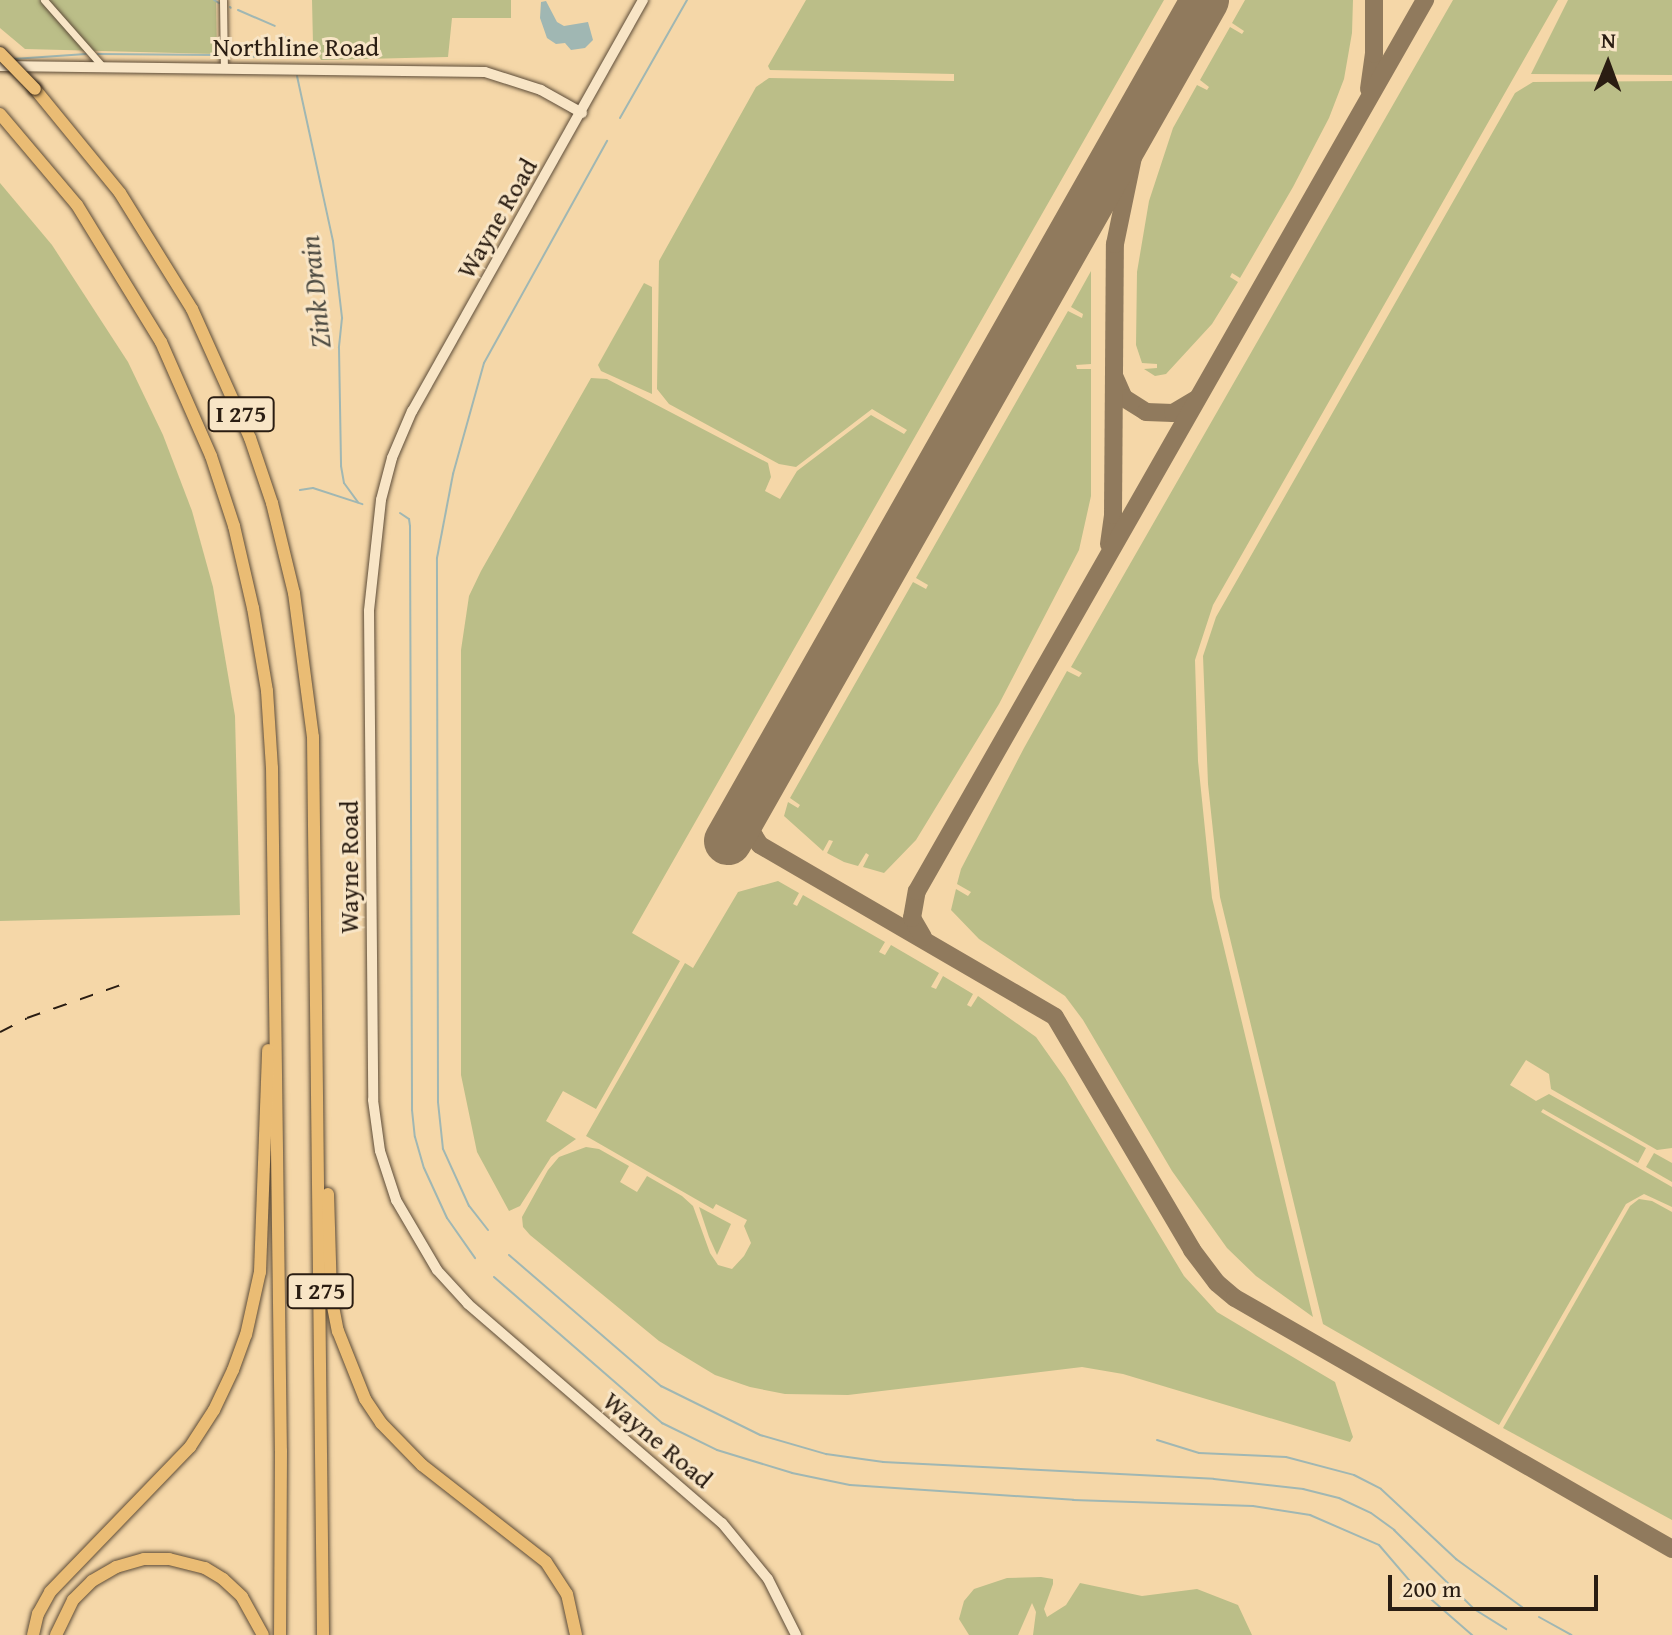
<!DOCTYPE html>
<style>
body{margin:0}
#map{position:relative;width:1672px;height:1635px;overflow:hidden;background:#f5d7a8;font-family:"Gentium Book Plus",serif}
div>[style]{position:absolute}
.green>*{inset:0;background:#bbbe88}
.water>*{inset:0;background:#a0b7b3}
.stream>*{height:2px;margin:-1px;padding:0 1px;transform-origin:1px;border-radius:1px;background:#a0b7b3}
.taxiway>*{height:18px;margin:-9px;padding:0 9px;transform-origin:9px;border-radius:9px;background:#907a5d}
.runway>*{height:48px;margin:-24px;padding:0 24px;transform-origin:24px;border-radius:24px;background:#907a5d}
.roads{filter:drop-shadow(0 0 2px #5d4c38) drop-shadow(0 0 2px #5d4c38)}
.street>*{height:7px;margin:-3.5px;padding:0 3.5px;transform-origin:3.5px;border-radius:3.5px;background:#f8e5c6}
.secondary>*{height:10px;margin:-5px;padding:0 5px;transform-origin:5px;border-radius:5px;background:#f8e5c6}
.highway>*{height:12px;margin:-6px;padding:0 6px;transform-origin:6px;border-radius:6px;background:#eabc74}
.rail>*{height:2px;margin-top:-1px;transform-origin:0;background:repeating-linear-gradient(90deg,#2a1d12 0 14px,transparent 0 28px)}
.bridges{filter:drop-shadow(0 0 2px #2a1d12) drop-shadow(0 0 2px #2a1d12)}
.highway-bridge>*{height:12px;margin:-6px;padding:0 6px;transform-origin:6px;border-radius:6px;background:#eabc74}
span{translate:-50% -50%;white-space:nowrap;text-align:center;line-height:1.15;-webkit-text-stroke:6px #f8e5c6;paint-order:stroke}
.shield-label span{padding:2px 6px;background:#f8e5c6;border:2px solid;border-radius:6px;-webkit-text-stroke-width:0}
.shield-label{font-size:24px;color:#2a1d12;font-weight:700}
.street-label{font-size:26px;color:#2a1d12}
.water-label{font-size:28px;color:#4d4b42;font-style:italic}
.north{position:absolute;left:1568px;top:24px;width:80px;height:80px;-webkit-text-stroke:6px #f8e5c6;paint-order:stroke;rotate:1deg;font-size:22px;font-weight:700;line-height:32px;text-align:center;color:#2a1d12}
.north::after{content:'';display:block;margin:auto;width:28px;height:36px;background:#2a1d12;clip-path:polygon(50% 0,100% 100%,50% 72%,0 100%)}
.scale{position:absolute;left:1388px;top:1575px;width:210px;height:36px;box-sizing:border-box;border:4px solid #2a1d12;border-top:0;padding-left:10px;font-size:24px;line-height:28px;white-space:nowrap;color:#2a1d12;-webkit-text-stroke:6px #f8e5c6;paint-order:stroke}
</style>
<div id="map">
<div class="green">
<i style="clip-path:polygon(0 0,216px 0,217px 54px,25px 49px,0 28px)"></i>
<i style="clip-path:polygon(312px 0,511px 0,511px 18px,452px 18px,448px 57px,321px 60px,313px 44px)"></i>
<i style="clip-path:polygon(806px 0,1164px 0,632px 933px,680px 961px,596px 1109px,563px 1091px,546px 1121px,576px 1139px,551px 1157px,520px 1206px,509px 1211px,477px 1152px,461px 1075px,461px 650px,469px 596px,481px 571px,591px 378px,607px 379px,768px 463px,771px 477px,765px 491px,780px 499px,797px 471px,871px 415px,904px 434px,907px 430px,872px 409px,796px 467px,779px 464px,669px 404px,657px 389px,659px 261px,756px 87px,769px 78px,954px 81px,954px 74px,770px 70px,768px 66px)"></i>
<i style="clip-path:polygon(1245px 0,1353px 0,1352px 33px,1344px 79px,1329px 118px,1293px 187px,1240px 278px,1232px 273px,1230px 277px,1238px 282px,1212px 324px,1166px 374px,1155px 376px,1144px 369px,1157px 368px,1157px 364px,1142px 363px,1136px 345px,1137px 272px,1149px 201px,1173px 128px,1197px 85px,1207px 90px,1209px 87px,1200px 80px,1230px 27px,1242px 34px,1244px 31px,1232px 23px)"></i>
<i style="clip-path:polygon(1453px 0,1558px 0,1213px 605px,1195px 660px,1198px 761px,1212px 898px,1313px 1317px,1256px 1276px,1227px 1248px,1172px 1171px,1083px 1020px,1065px 996px,979px 939px,951px 910px,956px 889px,968px 896px,971px 892px,957px 884px,961px 869px,1024px 748px,1067px 671px,1079px 677px,1082px 673px,1071px 667px)"></i>
<i style="clip-path:polygon(1568px 0,1672px 0,1672px 75px,1531px 74px)"></i>
<i style="clip-path:polygon(1672px 81px,1672px 1148px,1657px 1150px,1551px 1089px,1549px 1074px,1526px 1060px,1510px 1085px,1536px 1101px,1549px 1094px,1646px 1148px,1638px 1163px,1543px 1109px,1541px 1112px,1672px 1187px,1672px 1207px,1644px 1194px,1626px 1204px,1499px 1425px,1323px 1324px,1220px 897px,1208px 784px,1203px 656px,1216px 617px,1515px 93px,1533px 82px)"></i>
<i style="clip-path:polygon(0 183px,52px 245px,128px 362px,163px 435px,192px 511px,213px 587px,235px 716px,240px 915px,0 921px)"></i>
<i style="clip-path:polygon(1091px 271px,1091px 364px,1076px 365px,1077px 369px,1091px 369px,1091px 496px,1079px 550px,999px 704px,916px 840px,884px 873px,863px 867px,869px 855px,866px 853px,858px 866px,844px 862px,827px 853px,833px 841px,829px 840px,823px 851px,784px 816px,788px 802px,798px 808px,800px 805px,790px 798px,913px 582px,926px 589px,928px 585px,916px 578px,1068px 311px,1082px 318px,1083px 314px,1071px 307px)"></i>
<i style="clip-path:polygon(644px 283px,652px 287px,652px 394px,601px 371px,598px 365px)"></i>
<i style="clip-path:polygon(778px 881px,799px 893px,793px 904px,797px 906px,803px 895px,885px 942px,879px 952px,885px 955px,891px 945px,939px 973px,931px 987px,936px 989px,943px 976px,973px 994px,967px 1005px,971px 1007px,978px 996px,1036px 1037px,1065px 1078px,1184px 1276px,1217px 1312px,1335px 1382px,1353px 1437px,1350px 1442px,1123px 1374px,1082px 1367px,848px 1395px,785px 1394px,750px 1387px,715px 1375px,659px 1341px,530px 1235px,523px 1227px,522px 1217px,548px 1170px,559px 1157px,586px 1147px,599px 1149px,629px 1166px,620px 1182px,637px 1192px,647px 1176px,682px 1196px,693px 1206px,710px 1253px,718px 1265px,732px 1269px,744px 1256px,751px 1243px,744px 1226px,747px 1220px,716px 1204px,713px 1209px,586px 1136px,685px 963px,693px 968px,738px 892px)"></i>
<i style="clip-path:polygon(1654px 1153px,1672px 1163px,1672px 1182px,1646px 1167px)"></i>
<i style="clip-path:polygon(1639px 1199px,1652px 1201px,1672px 1212px,1672px 1520px,1503px 1428px,1630px 1206px)"></i>
<i style="clip-path:polygon(699px 1207px,731px 1224px,717px 1255px,709px 1237px)"></i>
<i style="clip-path:polygon(1041px 1577px,1053px 1579px,1053px 1584px,1044px 1609px,1047px 1617px,1066px 1605px,1080px 1583px,1142px 1596px,1197px 1589px,1238px 1605px,1252px 1635px,1033px 1635px,1036px 1612px,1032px 1603px,1018px 1635px,969px 1635px,959px 1619px,964px 1601px,974px 1589px,1007px 1578px)"></i>
</div>
<div class="water">
<i style="clip-path:polygon(546px 1px,557px 22px,564px 26px,588px 22px,593px 40px,585px 48px,571px 50px,565px 43px,556px 44px,547px 38px,540px 18px,541px 2px)"></i>
</div>
<div class="stream">
<i style="left:214px;top:0;width:6px;rotate:31deg"></i>
<i style="left:230px;top:7px;width:1px;rotate:45deg"></i>
<i style="left:238px;top:10px;width:40px;rotate:23.4deg"></i>
<i style="left:285px;top:37px;width:12px;rotate:55deg"></i>
<i style="left:98px;top:54px;width:118px;rotate:0.5deg"></i>
<i style="left:233px;top:56px;width:60px;rotate:1.9deg"></i>
<i style="left:13px;top:59px;width:73px;rotate:-3.9deg"></i>
<i style="left:297px;top:76px;width:169px;rotate:77.7deg"></i>
<i style="left:333px;top:241px;width:78px;rotate:83.3deg"></i>
<i style="left:342px;top:318px;width:30px;rotate:96deg"></i>
<i style="left:339px;top:348px;width:118px;rotate:89deg"></i>
<i style="left:341px;top:466px;width:17px;rotate:80deg"></i>
<i style="left:344px;top:483px;width:24px;rotate:54deg"></i>
<i style="left:620px;top:118px;width:136px;rotate:-60.4deg"></i>
<i style="left:300px;top:490px;width:13px;rotate:-9deg"></i>
<i style="left:313px;top:488px;width:52px;rotate:18.1deg"></i>
<i style="left:400px;top:513px;width:11px;rotate:34deg"></i>
<i style="left:409px;top:519px;width:7px;rotate:82deg"></i>
<i style="left:410px;top:526px;width:584px;rotate:89.8deg"></i>
<i style="left:412px;top:1110px;width:27px;rotate:84deg"></i>
<i style="left:415px;top:1137px;width:32px;rotate:74deg"></i>
<i style="left:424px;top:1168px;width:55px;rotate:65.3deg"></i>
<i style="left:447px;top:1218px;width:49px;rotate:55deg"></i>
<i style="left:488px;top:1230px;width:31px;rotate:-128deg"></i>
<i style="left:469px;top:1206px;width:63px;rotate:-114.5deg"></i>
<i style="left:443px;top:1149px;width:47px;rotate:-96.1deg"></i>
<i style="left:438px;top:1102px;width:544px;rotate:-90.11deg"></i>
<i style="left:437px;top:558px;width:86px;rotate:-79.2deg"></i>
<i style="left:453px;top:474px;width:115px;rotate:-74.4deg"></i>
<i style="left:484px;top:363px;width:254px;rotate:-61deg"></i>
<i style="left:509px;top:1255px;width:201px;rotate:40.8deg"></i>
<i style="left:661px;top:1386px;width:110px;rotate:26.3deg"></i>
<i style="left:760px;top:1435px;width:69px;rotate:16.1deg"></i>
<i style="left:826px;top:1454px;width:58px;rotate:8deg"></i>
<i style="left:883px;top:1462px;width:331px;rotate:2.9deg"></i>
<i style="left:1214px;top:1479px;width:90px;rotate:6.4deg"></i>
<i style="left:1303px;top:1489px;width:37px;rotate:14deg"></i>
<i style="left:1339px;top:1498px;width:35px;rotate:25deg"></i>
<i style="left:1371px;top:1513px;width:29px;rotate:36deg"></i>
<i style="left:1394px;top:1530px;width:112px;rotate:44.6deg"></i>
<i style="left:1474px;top:1609px;width:38px;rotate:32deg"></i>
<i style="left:494px;top:1277px;width:223px;rotate:41deg"></i>
<i style="left:662px;top:1423px;width:61px;rotate:26.1deg"></i>
<i style="left:717px;top:1450px;width:78px;rotate:17deg"></i>
<i style="left:792px;top:1473px;width:59px;rotate:11.7deg"></i>
<i style="left:850px;top:1485px;width:224px;rotate:3.8deg"></i>
<i style="left:1073px;top:1500px;width:180px;rotate:1.9deg"></i>
<i style="left:1253px;top:1506px;width:58px;rotate:9deg"></i>
<i style="left:1310px;top:1515px;width:75px;rotate:23.5deg"></i>
<i style="left:1379px;top:1545px;width:46px;rotate:49.4deg"></i>
<i style="left:1409px;top:1580px;width:84px;rotate:41.1deg"></i>
<i style="left:1157px;top:1440px;width:44px;rotate:17.2deg"></i>
<i style="left:1199px;top:1453px;width:87px;rotate:2.6deg"></i>
<i style="left:1286px;top:1457px;width:70px;rotate:14.8deg"></i>
<i style="left:1354px;top:1475px;width:30px;rotate:27deg"></i>
<i style="left:1381px;top:1489px;width:103px;rotate:43deg"></i>
<i style="left:1456px;top:1559px;width:82px;rotate:36deg"></i>
<i style="left:1539px;top:1617px;width:37px;rotate:29deg"></i>
</div>
<div class="taxiway">
<i style="left:1369px;top:89px;width:35px;rotate:-82deg"></i>
<i style="left:1374px;top:54px;width:54px;rotate:-90deg"></i>
<i style="left:1115px;top:378px;width:22px;rotate:66deg"></i>
<i style="left:1124px;top:398px;width:26px;rotate:32deg"></i>
<i style="left:1146px;top:412px;width:27px;rotate:2deg"></i>
<i style="left:1173px;top:413px;width:27px;rotate:-31deg"></i>
<i style="left:1109px;top:544px;width:29px;rotate:-82deg"></i>
<i style="left:1113px;top:515px;width:271px;rotate:-89.6deg"></i>
<i style="left:1115px;top:244px;width:103px;rotate:-78.3deg"></i>
<i style="left:1136px;top:143px;width:77px;rotate:-68.7deg"></i>
<i style="left:751px;top:799px;width:27px;rotate:96deg"></i>
<i style="left:748px;top:826px;width:22px;rotate:58deg"></i>
<i style="left:760px;top:845px;width:341px;rotate:30.2deg"></i>
<i style="left:1055px;top:1017px;width:270px;rotate:59.5deg"></i>
<i style="left:1192px;top:1250px;width:41px;rotate:52.9deg"></i>
<i style="left:1217px;top:1283px;width:23px;rotate:40deg"></i>
<i style="left:1235px;top:1298px;width:504px;rotate:29.87deg"></i>
<i style="left:923px;top:937px;width:22px;rotate:-120deg"></i>
<i style="left:912px;top:918px;width:27px;rotate:-80deg"></i>
<i style="left:917px;top:891px;width:1026px;rotate:-60.31deg"></i>
</div>
<div class="runway">
<i style="left:728px;top:841px;width:967px;rotate:-60.44deg"></i>
</div>
<div class="roads">
<div class="street">
<i style="left:44px;top:0;width:89px;rotate:48.6deg"></i>
<i style="left:223px;top:0;width:68px;rotate:89.2deg"></i>
</div>
<div class="secondary">
<i style="left:643px;top:0;width:471px;rotate:119.3deg"></i>
<i style="left:412px;top:411px;width:51px;rotate:113.1deg"></i>
<i style="left:392px;top:458px;width:43px;rotate:104.7deg"></i>
<i style="left:381px;top:500px;width:112px;rotate:96.2deg"></i>
<i style="left:369px;top:611px;width:489px;rotate:89.5deg"></i>
<i style="left:373px;top:1100px;width:51px;rotate:82.2deg"></i>
<i style="left:380px;top:1151px;width:52px;rotate:71.9deg"></i>
<i style="left:396px;top:1200px;width:81px;rotate:59.6deg"></i>
<i style="left:437px;top:1270px;width:46px;rotate:47.6deg"></i>
<i style="left:468px;top:1304px;width:335px;rotate:40.8deg"></i>
<i style="left:722px;top:1523px;width:72px;rotate:50.6deg"></i>
<i style="left:768px;top:1579px;width:63px;rotate:63.4deg"></i>
<i style="left:0;top:66px;width:485px;rotate:0.7deg"></i>
<i style="left:485px;top:72px;width:59px;rotate:17.8deg"></i>
<i style="left:541px;top:90px;width:47px;rotate:29.3deg"></i>
</div>
<div class="highway">
<i style="left:35px;top:89px;width:134px;rotate:50.7deg"></i>
<i style="left:120px;top:193px;width:137px;rotate:58.2deg"></i>
<i style="left:192px;top:309px;width:141px;rotate:65.8deg"></i>
<i style="left:250px;top:438px;width:69px;rotate:71.3deg"></i>
<i style="left:272px;top:503px;width:93px;rotate:76.3deg"></i>
<i style="left:294px;top:593px;width:145px;rotate:82.5deg"></i>
<i style="left:313px;top:737px;width:898px;rotate:89.36deg"></i>
<i style="left:0;top:114px;width:119px;rotate:49.8deg"></i>
<i style="left:77px;top:205px;width:161px;rotate:58.5deg"></i>
<i style="left:161px;top:342px;width:124px;rotate:66.3deg"></i>
<i style="left:211px;top:456px;width:74px;rotate:71.8deg"></i>
<i style="left:234px;top:526px;width:84px;rotate:77deg"></i>
<i style="left:253px;top:608px;width:84px;rotate:80.4deg"></i>
<i style="left:267px;top:691px;width:77px;rotate:86.3deg"></i>
<i style="left:272px;top:768px;width:683px;rotate:89.25deg"></i>
<i style="left:281px;top:1451px;width:184px;rotate:90.3deg"></i>
<i style="left:328px;top:1194px;width:102px;rotate:88.3deg"></i>
<i style="left:331px;top:1296px;width:36px;rotate:79deg"></i>
<i style="left:338px;top:1331px;width:73px;rotate:68.3deg"></i>
<i style="left:365px;top:1399px;width:29px;rotate:56deg"></i>
<i style="left:381px;top:1423px;width:59px;rotate:45.7deg"></i>
<i style="left:422px;top:1465px;width:157px;rotate:38deg"></i>
<i style="left:546px;top:1562px;width:38px;rotate:57deg"></i>
<i style="left:567px;top:1594px;width:42px;rotate:77.6deg"></i>
<i style="left:33px;top:1635px;width:22px;rotate:-77deg"></i>
<i style="left:38px;top:1614px;width:25px;rotate:-61deg"></i>
<i style="left:50px;top:1592px;width:202px;rotate:-46deg"></i>
<i style="left:190px;top:1447px;width:44px;rotate:-57deg"></i>
<i style="left:214px;top:1410px;width:44px;rotate:-64.6deg"></i>
<i style="left:233px;top:1370px;width:37px;rotate:-70deg"></i>
<i style="left:246px;top:1335px;width:65px;rotate:-77.5deg"></i>
<i style="left:260px;top:1272px;width:222px;rotate:-87.9deg"></i>
<i style="left:56px;top:1635px;width:39px;rotate:-64deg"></i>
<i style="left:73px;top:1600px;width:27px;rotate:-45deg"></i>
<i style="left:92px;top:1581px;width:28px;rotate:-30deg"></i>
<i style="left:116px;top:1567px;width:29px;rotate:-16deg"></i>
<i style="left:144px;top:1559px;width:25px"></i>
<i style="left:169px;top:1559px;width:37px;rotate:14deg"></i>
<i style="left:205px;top:1568px;width:21px;rotate:31deg"></i>
<i style="left:223px;top:1579px;width:26px;rotate:43deg"></i>
<i style="left:242px;top:1597px;width:43px;rotate:61.1deg"></i>
</div>
</div>
<div class="rail">
<i style="left:0;top:1032px;width:30px;rotate:-27deg"></i>
<i style="left:27px;top:1018px;width:111px;rotate:-19.4deg"></i>
</div>
<div class="bridges">
<div class="highway-bridge">
<i style="left:0;top:53px;width:50px;rotate:45.8deg"></i>
</div>
</div>
<div class="shield-label">
<span style="left:241px;top:414px">I 275</span>
<span style="left:320px;top:1291px">I 275</span>
</div>
<div class="street-label">
<span style="left:296px;top:47px">Northline Road</span>
<span style="left:497px;top:218px;rotate:-60deg">Wayne Road</span>
<span style="left:349px;top:867px;rotate:-90deg">Wayne Road</span>
<span style="left:658px;top:1440px;rotate:40deg">Wayne Road</span>
</div>
<div class="water-label">
<span style="left:315px;top:292px;rotate:-96deg">Zink Drain</span>
</div>
<div class="north">N</div>
<div class="scale">200 m</div>
</div>
